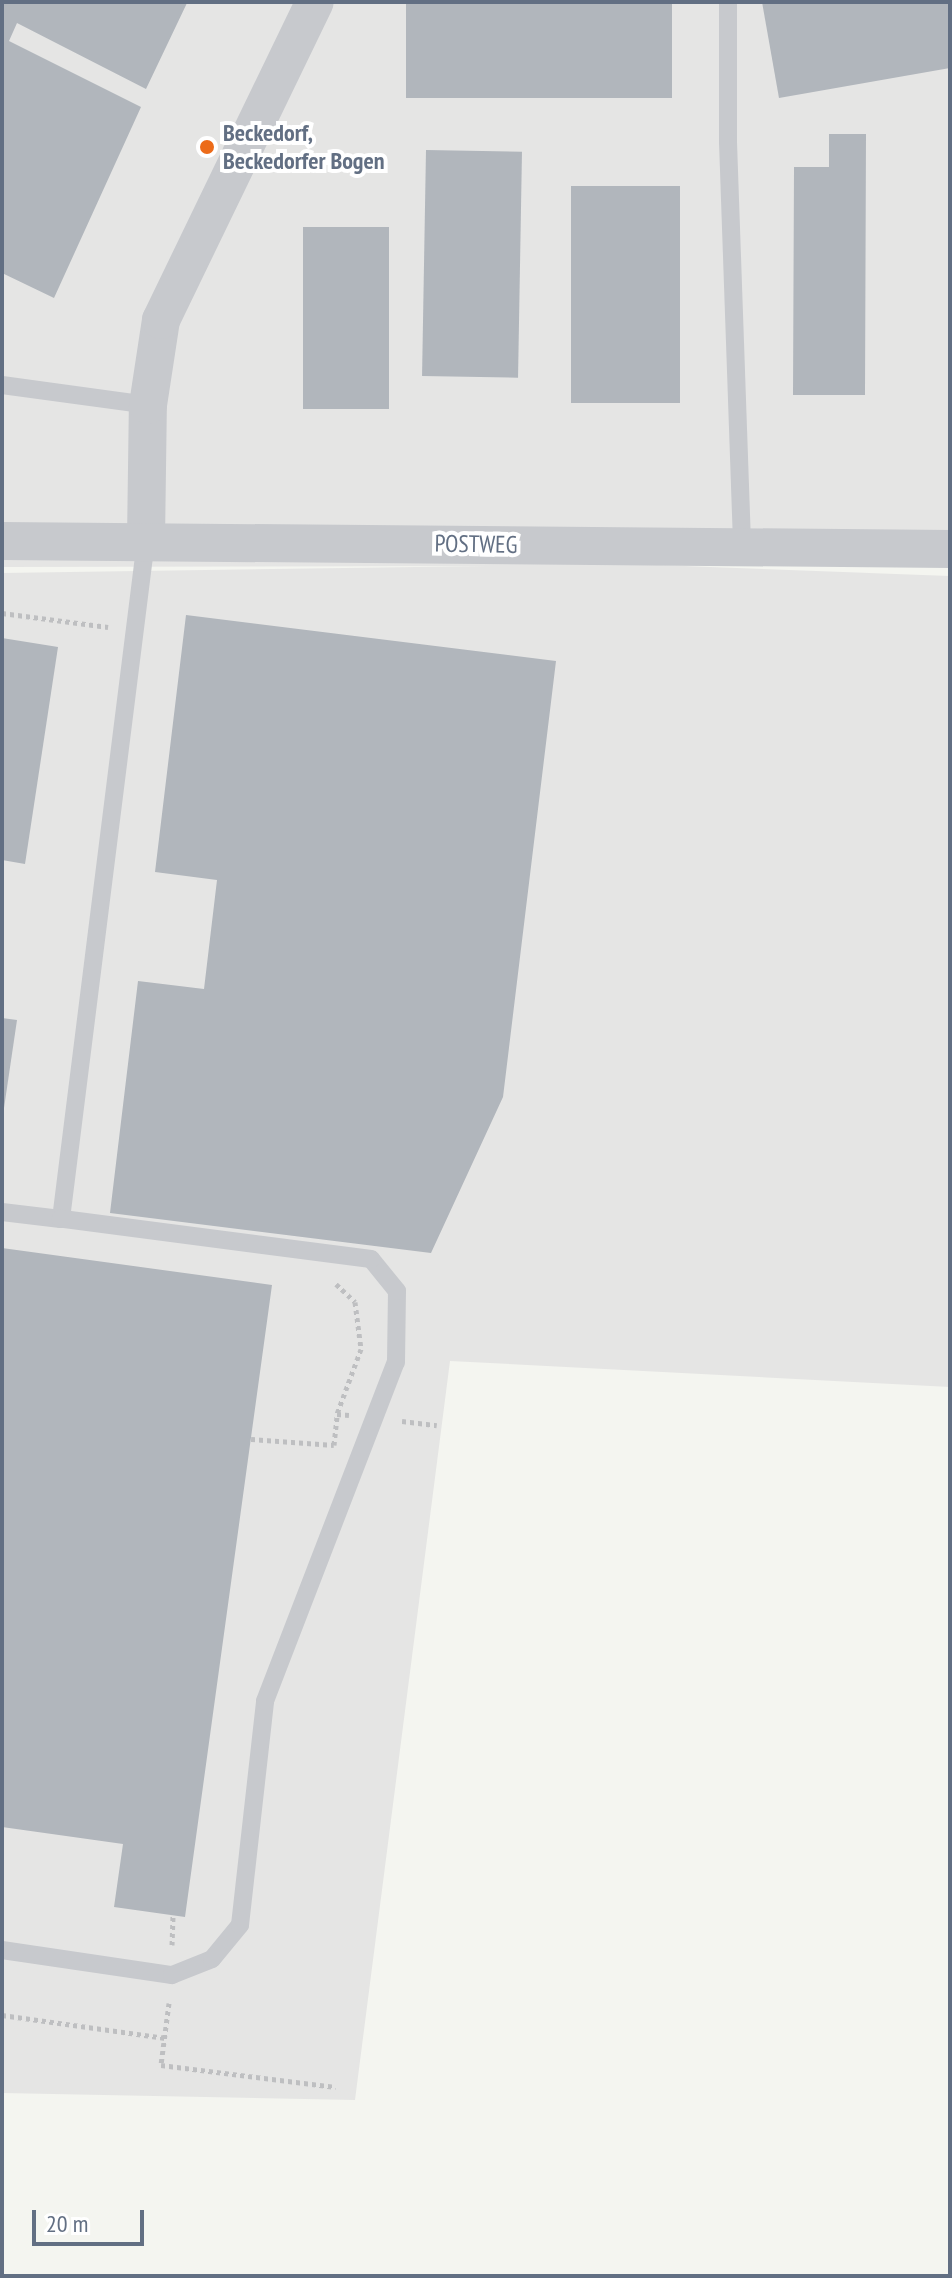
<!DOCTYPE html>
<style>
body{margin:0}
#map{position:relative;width:952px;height:2278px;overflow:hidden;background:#f4f5f0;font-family:"PT Sans Narrow",sans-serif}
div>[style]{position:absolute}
.built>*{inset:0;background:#e5e5e4}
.building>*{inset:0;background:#b1b6bc;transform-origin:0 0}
.path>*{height:5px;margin-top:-2.5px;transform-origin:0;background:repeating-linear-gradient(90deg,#bebfc1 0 4px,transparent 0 8px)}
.service>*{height:18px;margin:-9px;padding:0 9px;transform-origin:9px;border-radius:9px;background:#c7c9cd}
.minor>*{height:38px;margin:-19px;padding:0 19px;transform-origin:19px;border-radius:19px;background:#c7c9cd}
.dots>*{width:22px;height:22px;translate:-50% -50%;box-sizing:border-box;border:4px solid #fff;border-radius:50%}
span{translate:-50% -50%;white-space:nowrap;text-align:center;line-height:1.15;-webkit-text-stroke:8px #fff;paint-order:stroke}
.poi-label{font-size:24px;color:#626f83;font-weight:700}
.left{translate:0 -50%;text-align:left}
.street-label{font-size:24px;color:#626f83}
.frame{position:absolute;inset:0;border:4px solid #626f83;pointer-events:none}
.scale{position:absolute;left:32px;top:2210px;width:112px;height:36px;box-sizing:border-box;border:4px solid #626f83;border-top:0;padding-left:10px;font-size:24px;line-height:28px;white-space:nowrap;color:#626f83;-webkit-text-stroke:6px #fff;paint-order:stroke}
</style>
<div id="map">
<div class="built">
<i style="clip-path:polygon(2px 2px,950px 2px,950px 564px,657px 565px,950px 576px,950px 1387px,450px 1361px,355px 2100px,2px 2093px,2px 573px,488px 566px,2px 567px)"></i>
</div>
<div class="building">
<i style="clip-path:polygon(2px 2px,187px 3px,146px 89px,17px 23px,9px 41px,141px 107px,54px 298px,2px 273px)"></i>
<i style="left:406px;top:2px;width:266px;height:96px"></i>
<i style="clip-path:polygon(762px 2px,950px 2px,950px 68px,779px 98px)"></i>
<i style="clip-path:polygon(829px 134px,866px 134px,865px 395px,793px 395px,794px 167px,829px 167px)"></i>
<i style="left:426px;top:150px;width:96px;height:226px;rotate:1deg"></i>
<i style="left:571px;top:186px;width:109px;height:217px"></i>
<i style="left:303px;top:227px;width:86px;height:182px"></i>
<i style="clip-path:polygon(186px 615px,556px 661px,503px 1097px,431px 1253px,110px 1213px,138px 981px,204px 989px,217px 880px,155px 872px)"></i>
<i style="clip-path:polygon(2px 638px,58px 647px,25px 864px,2px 860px)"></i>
<i style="clip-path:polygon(2px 1018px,17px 1020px,4px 1108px,2px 1108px)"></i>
<i style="clip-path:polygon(2px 1248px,272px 1285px,185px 1917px,114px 1907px,123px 1844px,2px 1827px)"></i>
</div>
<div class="path">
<i style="left:2px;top:613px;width:107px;rotate:7.5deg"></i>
<i style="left:336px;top:1284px;width:26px;rotate:43deg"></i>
<i style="left:355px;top:1302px;width:47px;rotate:82.7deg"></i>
<i style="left:361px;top:1349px;width:69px;rotate:110.3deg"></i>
<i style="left:402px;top:1421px;width:35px;rotate:7deg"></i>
<i style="left:251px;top:1439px;width:83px;rotate:4.1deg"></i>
<i style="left:334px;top:1445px;width:31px;rotate:-84deg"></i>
<i style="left:337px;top:1414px;width:12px;rotate:5deg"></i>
<i style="left:172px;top:1945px;width:30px;rotate:-88deg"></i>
<i style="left:169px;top:2003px;width:63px;rotate:97.4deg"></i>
<i style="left:161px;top:2065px;width:176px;rotate:7.2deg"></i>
<i style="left:2px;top:2015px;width:165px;rotate:8deg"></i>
</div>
<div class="service">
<i style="left:728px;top:2px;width:140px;rotate:90deg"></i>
<i style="left:728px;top:142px;width:405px;rotate:88deg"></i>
<i style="left:2px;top:385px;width:147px;rotate:7.8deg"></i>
<i style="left:2px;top:1212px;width:59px;rotate:6.8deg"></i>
<i style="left:61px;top:1219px;width:684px;rotate:-82.86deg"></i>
<i style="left:2px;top:1950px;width:172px;rotate:8.4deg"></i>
<i style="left:172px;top:1975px;width:43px;rotate:-21.8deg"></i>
<i style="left:212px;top:1959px;width:44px;rotate:-50.5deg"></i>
<i style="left:240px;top:1925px;width:225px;rotate:-83.6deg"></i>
<i style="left:265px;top:1701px;width:363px;rotate:-68.9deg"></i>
<i style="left:396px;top:1362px;width:71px;rotate:-89.2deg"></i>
<i style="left:397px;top:1291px;width:41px;rotate:-129.1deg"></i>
<i style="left:371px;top:1259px;width:313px;rotate:-172.6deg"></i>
</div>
<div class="minor">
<i style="left:146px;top:540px;width:135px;rotate:-89.2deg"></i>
<i style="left:148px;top:405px;width:86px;rotate:-81.3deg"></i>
<i style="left:161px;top:320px;width:353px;rotate:-64.2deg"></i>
<i style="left:2px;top:541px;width:948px;rotate:0.48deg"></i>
</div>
<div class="dots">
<i style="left:207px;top:147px;background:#ec6b19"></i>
</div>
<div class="poi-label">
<span class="left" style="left:223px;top:147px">Beckedorf,<br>Beckedorfer Bogen</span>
</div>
<div class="street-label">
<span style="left:476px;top:544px;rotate:1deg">POSTWEG</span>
</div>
<div class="frame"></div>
<div class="scale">20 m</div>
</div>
